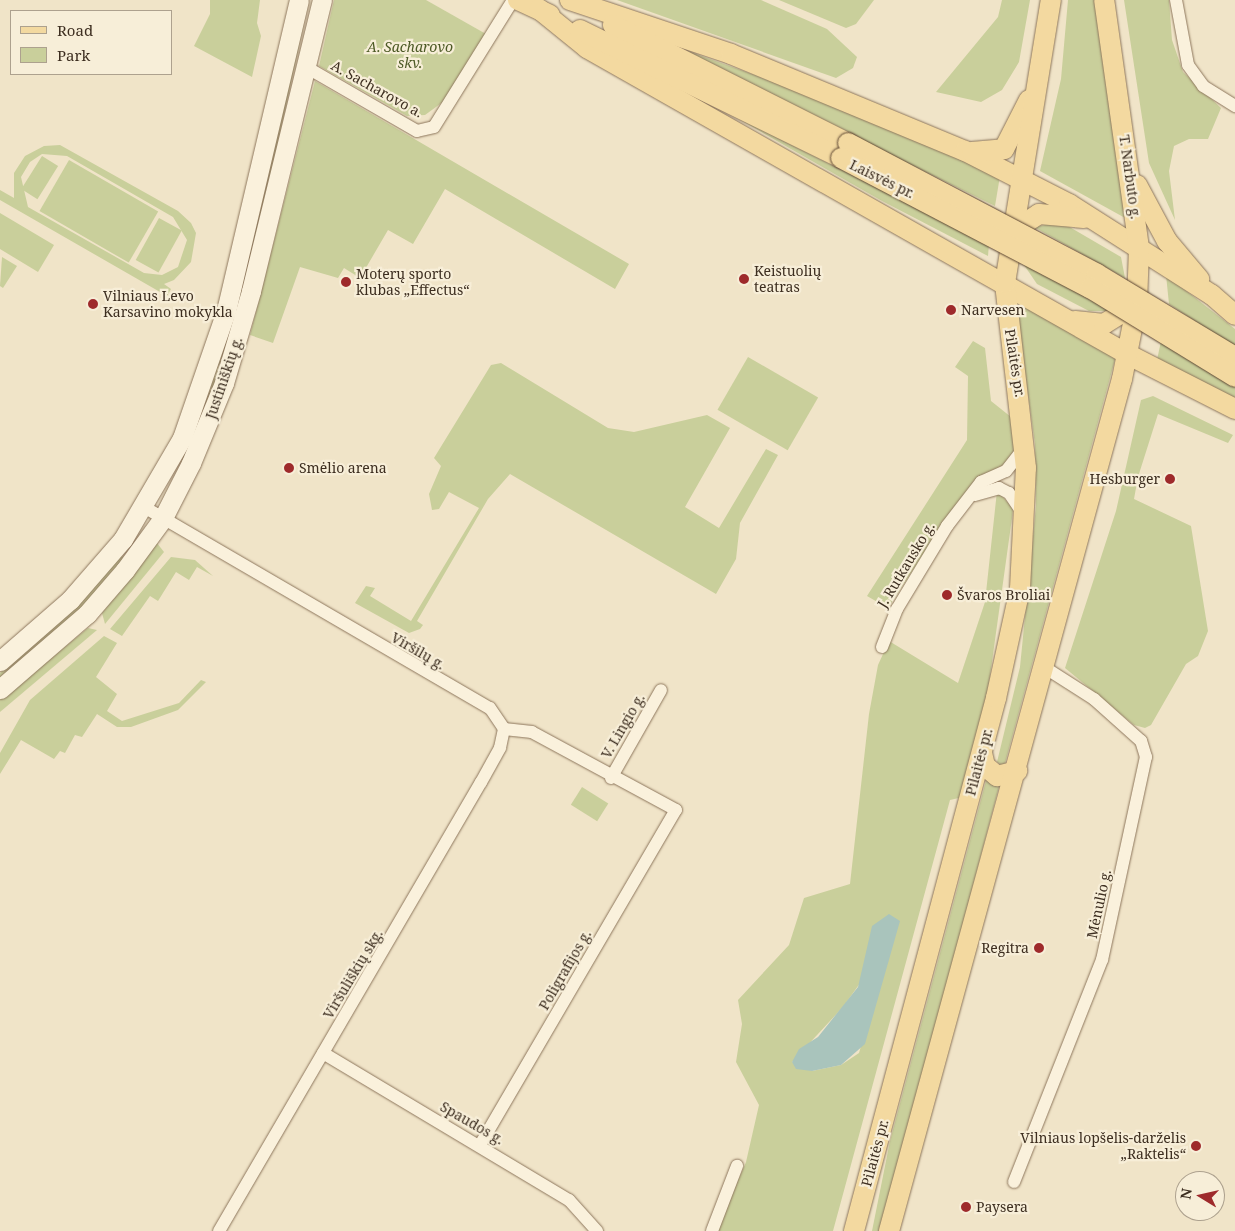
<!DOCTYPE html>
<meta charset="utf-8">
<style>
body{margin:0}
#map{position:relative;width:1235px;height:1231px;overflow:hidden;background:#f0e4c8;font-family:"Noto Serif",serif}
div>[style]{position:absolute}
.green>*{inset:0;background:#c9cf9b;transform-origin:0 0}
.water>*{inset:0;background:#a9c4bc}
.roads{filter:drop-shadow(0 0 1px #8d765c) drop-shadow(0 0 1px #8d765c)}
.street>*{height:12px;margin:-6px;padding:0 6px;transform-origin:6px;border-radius:6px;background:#faf1dc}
.secondary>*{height:19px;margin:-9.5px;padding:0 9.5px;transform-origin:9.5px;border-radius:9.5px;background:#faf1dc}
.primary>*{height:20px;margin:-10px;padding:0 10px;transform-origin:10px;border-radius:10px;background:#f3d9a0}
.bridges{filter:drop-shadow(0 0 1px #5b4430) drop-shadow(0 0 1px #5b4430)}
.primary-bridge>*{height:20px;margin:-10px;padding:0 10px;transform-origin:10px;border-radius:10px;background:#f3d9a0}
.dots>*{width:14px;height:14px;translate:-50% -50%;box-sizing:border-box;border:2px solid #f7eed8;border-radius:50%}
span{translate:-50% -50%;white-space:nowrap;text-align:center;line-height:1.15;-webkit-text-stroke:4.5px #f7eed8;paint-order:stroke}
.park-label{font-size:14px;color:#4d5a26;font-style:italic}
.street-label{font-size:14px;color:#3d2e20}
.poi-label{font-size:14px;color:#3d2e20}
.left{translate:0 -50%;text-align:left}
.right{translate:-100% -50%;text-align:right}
.legend{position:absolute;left:10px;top:10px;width:162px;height:65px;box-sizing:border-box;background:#f7eed8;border:1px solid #ada18e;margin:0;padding:6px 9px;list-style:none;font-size:15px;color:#3d2e20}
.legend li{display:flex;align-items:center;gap:10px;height:25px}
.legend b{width:25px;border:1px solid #ada18e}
.north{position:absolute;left:1175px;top:1171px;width:50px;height:50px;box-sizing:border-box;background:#f7eed8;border:1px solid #ada18e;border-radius:50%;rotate:279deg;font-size:14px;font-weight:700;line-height:20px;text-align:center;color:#3d2e20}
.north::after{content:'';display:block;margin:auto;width:18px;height:22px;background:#9e2a2b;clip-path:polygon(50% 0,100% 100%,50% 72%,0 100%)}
</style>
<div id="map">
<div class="green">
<i style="clip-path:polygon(210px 0,260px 0,257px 23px,261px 36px,252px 77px,194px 46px,210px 14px)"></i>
<i style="clip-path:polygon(309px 0,255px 248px,206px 411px,171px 487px,204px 408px,232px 321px)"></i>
<i style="clip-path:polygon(334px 0,426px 0,486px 34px,447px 99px,425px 115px,407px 116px,319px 66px)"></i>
<i style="clip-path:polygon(617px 0,761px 0,827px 29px,857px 57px,853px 68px,836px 78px)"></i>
<i style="clip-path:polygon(779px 0,874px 0,856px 24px,846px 28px)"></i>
<i style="clip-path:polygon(1002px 0,1030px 0,1019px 62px,1002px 90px,981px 102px,936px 92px,998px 17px)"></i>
<i style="clip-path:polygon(1068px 0,1095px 0,1127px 219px,1040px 171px,1061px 79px)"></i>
<i style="clip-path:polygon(1124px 0,1169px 0,1172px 40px,1183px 72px,1221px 108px,1208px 139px,1189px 139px,1174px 146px,1169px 171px,1175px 220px,1149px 163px)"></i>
<i style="clip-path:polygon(665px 43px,783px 85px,1000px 176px,995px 206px)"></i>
<i style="clip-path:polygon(315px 81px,629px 264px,615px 289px,445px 189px,413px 244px,388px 230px,360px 278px,344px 268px,338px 278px,300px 267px,273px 343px,250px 335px)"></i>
<i style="clip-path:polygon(728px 113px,989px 244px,988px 256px,882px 201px)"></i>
<i style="clip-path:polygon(evenodd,60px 145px,178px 211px,191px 223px,196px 233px,191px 262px,174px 280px,164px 284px,171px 289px,167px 296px,0 200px,0 190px,14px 198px,14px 173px,25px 156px,44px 146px,60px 145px,42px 154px,67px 156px,173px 217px,187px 240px,178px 267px,162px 275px,144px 273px,28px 207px,21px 177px,30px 162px,42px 154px)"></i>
<i style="left:42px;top:156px;width:19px;height:39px;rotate:32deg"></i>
<i style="left:69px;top:160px;width:103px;height:59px;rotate:30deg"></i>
<i style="clip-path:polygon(0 213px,54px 245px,38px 272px,0 249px)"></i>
<i style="left:159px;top:218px;width:26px;height:48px;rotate:29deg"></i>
<i style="clip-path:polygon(1061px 222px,1121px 257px,1125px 278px,1034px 227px)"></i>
<i style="clip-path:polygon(2px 257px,17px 266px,3px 288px,0 286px)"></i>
<i style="clip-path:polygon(1022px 262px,1075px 291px,1109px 311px,1089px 311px,1037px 284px)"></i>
<i style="clip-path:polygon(1166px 275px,1235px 329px,1235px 347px,1169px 304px)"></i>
<i style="clip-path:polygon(1015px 301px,1116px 356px,1004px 767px,997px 762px,1020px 667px,1036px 506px,1035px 444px)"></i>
<i style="clip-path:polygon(973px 341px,985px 348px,991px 401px,1011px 417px,1016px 451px,1001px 468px,980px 478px,954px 507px,888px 608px,867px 596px,967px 440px,968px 376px,955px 367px)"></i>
<i style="clip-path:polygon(1161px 341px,1235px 387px,1235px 402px,1157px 360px)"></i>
<i style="left:748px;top:357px;width:81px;height:61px;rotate:30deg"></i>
<i style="clip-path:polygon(501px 363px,608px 428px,634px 432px,707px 415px,730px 428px,685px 507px,719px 528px,766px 449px,778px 455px,740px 523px,736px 559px,716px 594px,510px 474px,488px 499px,417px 621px,423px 625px,420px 629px,409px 633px,355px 603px,366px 586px,375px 588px,370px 596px,411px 621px,479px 508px,449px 492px,439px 509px,432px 510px,429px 494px,441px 466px,434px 458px,491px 365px)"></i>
<i style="clip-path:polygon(1153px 396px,1233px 435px,1228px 443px,1158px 414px,1138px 477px,1134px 499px,1191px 526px,1208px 631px,1198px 656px,1186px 664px,1151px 725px,1145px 728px,1134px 725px,1065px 668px,1116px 511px,1141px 400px)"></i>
<i style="clip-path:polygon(evenodd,997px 491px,1013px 508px,1012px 518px,984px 719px,963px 797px,950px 800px,833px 1231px,716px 1231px,746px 1162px,759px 1105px,736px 1062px,742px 1024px,738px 1000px,789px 945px,804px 898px,850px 884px,869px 714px,878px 665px,889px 641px,958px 683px,985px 602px,997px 491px,893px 937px,859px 1053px,841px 1065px,812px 1071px,792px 1062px,843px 1007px,893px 937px)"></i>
<i style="clip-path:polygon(157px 543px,164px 552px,105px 624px,102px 613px)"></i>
<i style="clip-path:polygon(120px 556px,124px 557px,83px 606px,0 679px,0 673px,82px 602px)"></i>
<i style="clip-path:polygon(171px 557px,195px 560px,213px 576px,197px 567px,189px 580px,176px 572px,158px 601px,150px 596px,122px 636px,110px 629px)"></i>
<i style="clip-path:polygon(88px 628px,97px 630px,0 712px,0 700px)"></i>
<i style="clip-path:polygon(104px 636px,117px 643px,96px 677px,117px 694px,107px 711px,122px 721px,179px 703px,201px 680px,206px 682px,178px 710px,131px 727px,117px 727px,97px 714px,82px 737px,75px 735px,65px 753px,60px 751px,54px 759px,21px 740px,0 774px,0 753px,30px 700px)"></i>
<i style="clip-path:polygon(987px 777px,1000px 783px,882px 1231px,872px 1231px,890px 1141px)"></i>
<i style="left:582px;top:787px;width:31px;height:21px;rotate:32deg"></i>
</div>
<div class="water">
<i style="clip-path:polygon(889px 914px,900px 921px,865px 1044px,841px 1065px,812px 1071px,796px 1069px,792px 1062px,799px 1049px,818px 1037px,858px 987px,872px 926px)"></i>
</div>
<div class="roads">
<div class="street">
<i style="left:1176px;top:0;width:66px;rotate:79.5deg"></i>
<i style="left:1188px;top:65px;width:26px;rotate:54deg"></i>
<i style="left:1203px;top:86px;width:38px;rotate:32deg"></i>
<i style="left:306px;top:67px;width:128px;rotate:30deg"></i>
<i style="left:417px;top:131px;width:17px;rotate:-13deg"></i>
<i style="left:434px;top:127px;width:150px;rotate:-58.1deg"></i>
<i style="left:975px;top:495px;width:25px;rotate:-16deg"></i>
<i style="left:999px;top:488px;width:11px;rotate:27deg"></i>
<i style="left:1009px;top:493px;width:25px;rotate:56deg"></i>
<i style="left:144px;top:507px;width:400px;rotate:30.2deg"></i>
<i style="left:490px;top:708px;width:25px;rotate:56deg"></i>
<i style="left:504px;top:729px;width:19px;rotate:102deg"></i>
<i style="left:500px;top:748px;width:39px;rotate:119deg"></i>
<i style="left:481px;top:782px;width:520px;rotate:120.26deg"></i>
<i style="left:882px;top:647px;width:41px;rotate:-68.5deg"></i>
<i style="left:897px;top:609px;width:97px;rotate:-58.9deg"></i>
<i style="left:947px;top:526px;width:56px;rotate:-52.3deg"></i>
<i style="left:981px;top:482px;width:27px;rotate:-24deg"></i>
<i style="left:1006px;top:471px;width:28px;rotate:-52deg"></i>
<i style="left:611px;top:778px;width:101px;rotate:-60.4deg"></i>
<i style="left:323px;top:1053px;width:287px;rotate:30.9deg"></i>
<i style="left:569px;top:1200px;width:42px;rotate:47.9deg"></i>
<i style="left:480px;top:1145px;width:388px;rotate:-59.7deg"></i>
<i style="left:676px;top:810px;width:164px;rotate:-151.6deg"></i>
<i style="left:532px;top:732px;width:28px;rotate:-174deg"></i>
<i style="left:1014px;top:1182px;width:239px;rotate:-68.4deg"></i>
<i style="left:1102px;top:960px;width:208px;rotate:-77.8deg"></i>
<i style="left:1146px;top:757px;width:17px;rotate:-107deg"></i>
<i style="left:1141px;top:741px;width:63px;rotate:-138.2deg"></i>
<i style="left:1094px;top:699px;width:59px;rotate:-147.4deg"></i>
<i style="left:712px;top:1231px;width:70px;rotate:-69deg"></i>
</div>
<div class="secondary">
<i style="left:0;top:661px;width:93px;rotate:-41.1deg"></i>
<i style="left:70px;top:600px;width:81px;rotate:-49deg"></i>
<i style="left:123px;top:539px;width:117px;rotate:-59.7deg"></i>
<i style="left:182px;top:438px;width:134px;rotate:-70.9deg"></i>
<i style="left:226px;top:311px;width:319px;rotate:-76.8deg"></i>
<i style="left:0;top:689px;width:115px;rotate:-40.8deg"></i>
<i style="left:87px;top:614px;width:58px;rotate:-49.2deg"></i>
<i style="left:125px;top:570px;width:64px;rotate:-53.8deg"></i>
<i style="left:163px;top:518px;width:62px;rotate:-63deg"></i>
<i style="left:191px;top:463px;width:87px;rotate:-67.6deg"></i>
<i style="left:224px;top:383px;width:96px;rotate:-73.6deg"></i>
<i style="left:251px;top:291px;width:300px;rotate:-76.3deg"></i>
</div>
<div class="primary">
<i style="left:518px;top:0;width:35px;rotate:25deg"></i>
<i style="left:570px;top:0;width:170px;rotate:18.5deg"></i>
<i style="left:731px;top:54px;width:253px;rotate:22.5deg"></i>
<i style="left:965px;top:151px;width:117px;rotate:27deg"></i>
<i style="left:1069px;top:204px;width:169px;rotate:32.5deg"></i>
<i style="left:1212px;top:295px;width:30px;rotate:41deg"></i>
<i style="left:539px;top:9px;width:62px;rotate:39.1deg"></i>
<i style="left:587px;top:48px;width:621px;rotate:29.54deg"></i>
<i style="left:1127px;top:354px;width:121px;rotate:27deg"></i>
<i style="left:613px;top:25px;width:263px;rotate:26.7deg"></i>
<i style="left:580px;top:30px;width:291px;rotate:26.1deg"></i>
<i style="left:972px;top:152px;width:32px;rotate:-5deg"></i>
<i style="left:1004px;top:149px;width:55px;rotate:-63deg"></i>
<i style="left:1137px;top:185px;width:64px;rotate:61.8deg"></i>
<i style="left:1167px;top:241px;width:50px;rotate:49.9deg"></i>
<i style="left:1013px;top:240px;width:17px;rotate:-59deg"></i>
<i style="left:1022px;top:225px;width:20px;rotate:-33deg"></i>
<i style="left:1039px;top:214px;width:45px;rotate:5.1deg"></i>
<i style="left:1075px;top:321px;width:29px;rotate:6deg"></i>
<i style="left:1104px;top:324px;width:39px;rotate:-32deg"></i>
<i style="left:982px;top:753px;width:13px;rotate:77deg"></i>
<i style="left:985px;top:766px;width:16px;rotate:40deg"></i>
<i style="left:997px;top:776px;width:21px;rotate:-14deg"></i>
<i style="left:854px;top:1231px;width:552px;rotate:-75.08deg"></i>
<i style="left:996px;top:698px;width:112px;rotate:-77.6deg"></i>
<i style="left:1020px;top:589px;width:121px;rotate:-87.2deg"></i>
<i style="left:1026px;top:468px;width:186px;rotate:-96.5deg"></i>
<i style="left:1005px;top:283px;width:287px;rotate:-80.8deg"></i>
<i style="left:889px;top:1231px;width:883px;rotate:-74.71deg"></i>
<i style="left:1122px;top:379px;width:77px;rotate:-78.8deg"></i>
<i style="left:1137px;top:303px;width:55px;rotate:-87.9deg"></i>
<i style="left:1139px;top:248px;width:250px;rotate:-98deg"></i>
</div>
</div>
<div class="bridges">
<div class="primary-bridge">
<i style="left:848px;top:143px;width:281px;rotate:27.7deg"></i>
<i style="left:1097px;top:274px;width:161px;rotate:31deg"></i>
<i style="left:841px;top:158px;width:281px;rotate:27.6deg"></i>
<i style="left:1090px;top:288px;width:170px;rotate:31.5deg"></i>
</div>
</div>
<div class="dots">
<i style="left:744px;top:279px;background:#9e2a2b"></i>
<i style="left:346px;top:282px;background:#9e2a2b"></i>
<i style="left:93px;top:304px;background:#9e2a2b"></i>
<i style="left:951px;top:310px;background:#9e2a2b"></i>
<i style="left:289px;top:468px;background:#9e2a2b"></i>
<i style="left:1170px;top:479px;background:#9e2a2b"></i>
<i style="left:947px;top:595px;background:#9e2a2b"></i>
<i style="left:1039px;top:948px;background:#9e2a2b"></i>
<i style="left:1196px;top:1146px;background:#9e2a2b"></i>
<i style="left:966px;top:1207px;background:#9e2a2b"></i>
</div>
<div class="park-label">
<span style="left:410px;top:55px">A. Sacharovo<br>skv.</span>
</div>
<div class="street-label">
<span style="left:377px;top:89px;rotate:29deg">A. Sacharovo a.</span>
<span style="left:1130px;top:177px;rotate:82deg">T. Narbuto g.</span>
<span style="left:882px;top:179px;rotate:26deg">Laisvės pr.</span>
<span style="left:1015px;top:363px;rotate:81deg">Pilaitės pr.</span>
<span style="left:224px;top:378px;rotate:-71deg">Justiniškių g.</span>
<span style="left:906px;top:565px;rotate:-59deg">J. Rutkausko g.</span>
<span style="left:418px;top:651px;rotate:30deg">Viršilų g.</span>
<span style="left:623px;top:726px;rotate:-60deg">V. Lingio g.</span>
<span style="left:979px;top:762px;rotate:-75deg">Pilaitės pr.</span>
<span style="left:1099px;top:904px;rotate:-78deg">Mėnulio g.</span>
<span style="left:565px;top:970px;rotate:-60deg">Poligrafijos g.</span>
<span style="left:353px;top:974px;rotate:-59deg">Viršuliškių skg.</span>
<span style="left:472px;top:1123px;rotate:30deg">Spaudos g.</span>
<span style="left:875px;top:1153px;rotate:-75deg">Pilaitės pr.</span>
</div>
<div class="poi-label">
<span class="left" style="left:754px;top:279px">Keistuolių<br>teatras</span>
<span class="left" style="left:356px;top:282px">Moterų sporto<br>klubas „Effectus“</span>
<span class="left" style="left:103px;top:304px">Vilniaus Levo<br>Karsavino mokykla</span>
<span class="left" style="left:961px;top:310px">Narvesen</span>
<span class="left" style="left:299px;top:468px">Smėlio arena</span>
<span class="right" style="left:1160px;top:479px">Hesburger</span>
<span class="left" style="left:957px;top:595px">Švaros Broliai</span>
<span class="right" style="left:1029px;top:948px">Regitra</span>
<span class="right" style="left:1186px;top:1146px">Vilniaus lopšelis-darželis<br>„Raktelis“</span>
<span class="left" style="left:976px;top:1207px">Paysera</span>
</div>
<ul class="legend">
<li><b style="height:6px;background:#f3d9a0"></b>Road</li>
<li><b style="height:14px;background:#c9cf9b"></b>Park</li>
</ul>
<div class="north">N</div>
</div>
